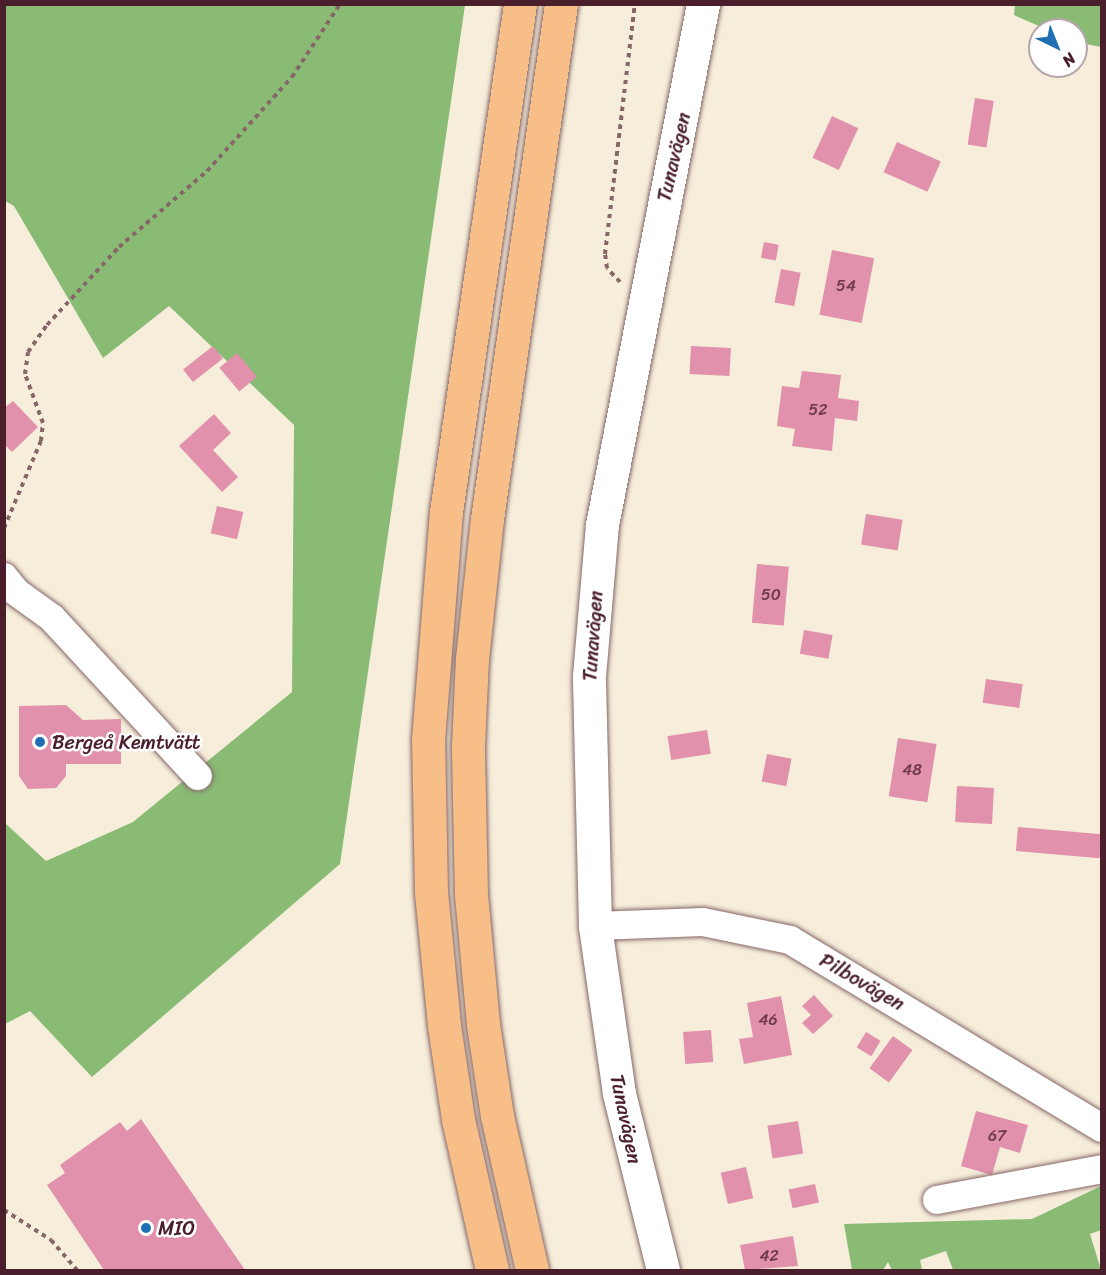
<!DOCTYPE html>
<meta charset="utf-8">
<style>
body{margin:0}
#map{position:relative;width:1106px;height:1275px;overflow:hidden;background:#f6edda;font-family:Sriracha,sans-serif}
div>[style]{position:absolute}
.forest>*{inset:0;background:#89bb75}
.building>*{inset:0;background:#e191ac;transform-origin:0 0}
.path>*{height:4px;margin-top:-2px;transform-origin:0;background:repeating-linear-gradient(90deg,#866768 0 4.5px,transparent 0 9px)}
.roads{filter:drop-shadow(0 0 2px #866768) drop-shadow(0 0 2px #866768)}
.minor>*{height:28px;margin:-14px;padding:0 14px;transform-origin:14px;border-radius:14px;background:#fff}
.tertiary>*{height:33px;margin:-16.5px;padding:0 16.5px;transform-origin:16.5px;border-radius:16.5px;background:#fff}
.trunk>*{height:33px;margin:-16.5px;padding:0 16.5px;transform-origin:16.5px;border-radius:16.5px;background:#f7be88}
.dots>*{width:16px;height:16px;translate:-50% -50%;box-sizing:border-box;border:3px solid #fff;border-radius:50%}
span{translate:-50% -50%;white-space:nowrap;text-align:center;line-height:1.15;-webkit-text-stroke:5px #fff;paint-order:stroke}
.number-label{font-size:16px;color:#703c4b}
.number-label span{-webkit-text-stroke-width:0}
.street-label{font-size:20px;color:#4a1f2b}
.poi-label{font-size:20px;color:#4a1f2b}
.left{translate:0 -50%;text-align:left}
.frame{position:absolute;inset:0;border:6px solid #4a1f2b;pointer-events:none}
.north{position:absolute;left:1028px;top:18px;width:60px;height:60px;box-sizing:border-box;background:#fff;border:2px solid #b7a5aa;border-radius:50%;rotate:137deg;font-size:16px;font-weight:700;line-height:24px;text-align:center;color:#4a1f2b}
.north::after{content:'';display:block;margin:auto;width:21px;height:27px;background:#1f6fb2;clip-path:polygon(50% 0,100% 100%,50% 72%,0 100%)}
</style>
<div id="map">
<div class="forest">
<i style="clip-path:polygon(5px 5px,465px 5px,340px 864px,92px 1077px,30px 1011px,5px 1024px,4px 822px,46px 861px,133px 822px,292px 692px,294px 425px,169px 306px,103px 358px,14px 206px,5px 201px)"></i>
<i style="clip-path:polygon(1015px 5px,1101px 5px,1101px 47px,1076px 42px,1076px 30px,1048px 30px,1014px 15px)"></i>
<i style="clip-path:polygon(1101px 1186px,1101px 1230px,1090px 1234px,1101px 1270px,953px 1270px,946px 1251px,920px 1260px,922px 1270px,892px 1270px,888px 1262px,883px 1270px,852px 1270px,844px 1224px,1032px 1219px)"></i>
</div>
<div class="building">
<i style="left:975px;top:98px;width:19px;height:47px;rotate:9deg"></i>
<i style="left:832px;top:116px;width:29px;height:46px;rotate:25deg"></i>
<i style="left:897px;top:142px;width:48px;height:33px;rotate:24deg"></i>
<i style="left:764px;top:242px;width:15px;height:16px;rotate:11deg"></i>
<i style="left:832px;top:250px;width:43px;height:66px;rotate:11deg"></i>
<i style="left:781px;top:269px;width:20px;height:34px;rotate:11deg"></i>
<i style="left:213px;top:346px;width:16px;height:38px;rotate:52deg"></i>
<i style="left:691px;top:346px;width:40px;height:28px;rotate:3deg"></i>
<i style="left:237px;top:353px;width:31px;height:23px;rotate:50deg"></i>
<i style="clip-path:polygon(802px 371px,841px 375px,838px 398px,859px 401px,857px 421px,835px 418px,832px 451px,792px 446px,795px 429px,777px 426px,782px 386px,799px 388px)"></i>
<i style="clip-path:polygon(13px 401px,38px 427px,12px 452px,4px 444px,4px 408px)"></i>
<i style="clip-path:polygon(214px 414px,231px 433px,213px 450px,238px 477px,222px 492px,179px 446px)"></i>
<i style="left:217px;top:506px;width:27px;height:28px;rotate:13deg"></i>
<i style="left:866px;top:514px;width:37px;height:31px;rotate:9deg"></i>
<i style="left:757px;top:564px;width:32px;height:59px;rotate:5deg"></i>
<i style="left:804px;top:630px;width:29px;height:24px;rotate:10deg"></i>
<i style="left:986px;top:679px;width:37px;height:24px;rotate:8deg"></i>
<i style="clip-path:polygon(66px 705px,83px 720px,121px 719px,121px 764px,66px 764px,66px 776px,56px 788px,28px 789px,19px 776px,19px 706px)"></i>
<i style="left:707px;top:730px;width:24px;height:40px;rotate:81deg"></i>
<i style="left:898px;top:738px;width:39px;height:59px;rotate:9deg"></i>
<i style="left:767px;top:754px;width:25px;height:28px;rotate:11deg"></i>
<i style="left:957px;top:786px;width:37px;height:36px;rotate:3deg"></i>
<i style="left:1018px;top:827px;width:84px;height:24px;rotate:5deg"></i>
<i style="clip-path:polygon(814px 995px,833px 1016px,813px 1034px,802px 1023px,811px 1015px,802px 1006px)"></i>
<i style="clip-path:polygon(781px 996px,792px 1055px,744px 1064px,739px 1039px,753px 1037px,747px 1003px)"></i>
<i style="left:711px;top:1030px;width:32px;height:28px;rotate:86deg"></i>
<i style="left:866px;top:1032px;width:17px;height:18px;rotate:31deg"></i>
<i style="left:893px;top:1036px;width:24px;height:40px;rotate:36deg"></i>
<i style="clip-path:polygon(976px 1111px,1028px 1125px,1020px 1153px,1000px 1147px,992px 1175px,961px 1166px)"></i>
<i style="clip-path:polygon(141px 1119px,245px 1270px,104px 1270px,47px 1185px,65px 1173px,60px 1165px,120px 1122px,127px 1131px)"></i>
<i style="left:798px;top:1121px;width:33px;height:31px;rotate:81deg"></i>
<i style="left:746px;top:1167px;width:32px;height:26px;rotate:77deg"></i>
<i style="left:815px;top:1184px;width:19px;height:27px;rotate:78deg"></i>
<i style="clip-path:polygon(793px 1236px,798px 1266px,745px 1270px,740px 1245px)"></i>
</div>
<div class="path">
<i style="left:620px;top:282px;width:19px;rotate:-133deg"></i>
<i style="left:607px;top:268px;width:14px;rotate:-98deg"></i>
<i style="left:605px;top:254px;width:252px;rotate:-83.2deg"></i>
<i style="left:4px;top:528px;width:95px;rotate:-67deg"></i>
<i style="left:41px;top:441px;width:18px;rotate:-84deg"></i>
<i style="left:43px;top:423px;width:52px;rotate:-110.2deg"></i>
<i style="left:25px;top:374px;width:22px;rotate:-82deg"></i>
<i style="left:28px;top:352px;width:33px;rotate:-55deg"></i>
<i style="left:47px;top:325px;width:106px;rotate:-47.3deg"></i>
<i style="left:119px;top:247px;width:116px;rotate:-40.8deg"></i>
<i style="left:207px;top:171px;width:127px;rotate:-47.9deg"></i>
<i style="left:292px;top:77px;width:87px;rotate:-56.7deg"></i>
<i style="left:4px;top:1210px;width:56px;rotate:32.6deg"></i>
<i style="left:51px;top:1240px;width:40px;rotate:49deg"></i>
</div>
<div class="roads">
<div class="minor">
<i style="left:4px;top:577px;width:19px;rotate:51deg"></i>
<i style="left:16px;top:592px;width:44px;rotate:35.8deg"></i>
<i style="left:52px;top:618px;width:215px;rotate:47.3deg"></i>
<i style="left:595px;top:926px;width:108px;rotate:-2.1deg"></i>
<i style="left:703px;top:922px;width:89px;rotate:11.7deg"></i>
<i style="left:790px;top:940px;width:364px;rotate:31.1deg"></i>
<i style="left:937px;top:1200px;width:168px;rotate:-10.6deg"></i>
</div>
<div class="tertiary">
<i style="left:663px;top:1270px;width:182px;rotate:-104deg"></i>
<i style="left:619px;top:1093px;width:169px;rotate:-98.2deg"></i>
<i style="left:595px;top:926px;width:250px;rotate:-91.4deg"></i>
<i style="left:589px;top:676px;width:152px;rotate:-85.1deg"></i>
<i style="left:602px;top:525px;width:531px;rotate:-79.03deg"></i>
</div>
<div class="trunk">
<i style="left:492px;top:1270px;width:155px;rotate:-102.7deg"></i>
<i style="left:458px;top:1119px;width:95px;rotate:-98.5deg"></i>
<i style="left:444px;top:1025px;width:134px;rotate:-95.6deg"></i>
<i style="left:431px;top:892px;width:152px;rotate:-91.1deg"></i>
<i style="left:428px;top:740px;width:229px;rotate:-85.5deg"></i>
<i style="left:446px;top:512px;width:513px;rotate:-81.71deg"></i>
<i style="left:532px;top:1270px;width:158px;rotate:-102.8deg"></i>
<i style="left:497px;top:1116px;width:93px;rotate:-98.7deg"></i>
<i style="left:483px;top:1024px;width:130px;rotate:-95.3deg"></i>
<i style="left:471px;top:895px;width:149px;rotate:-91.2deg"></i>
<i style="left:468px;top:746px;width:87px;rotate:-87.4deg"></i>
<i style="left:472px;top:659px;width:141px;rotate:-83.9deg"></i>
<i style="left:487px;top:519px;width:520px;rotate:-81.82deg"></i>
</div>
</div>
<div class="dots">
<i style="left:40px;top:742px;background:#1f6fb2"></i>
<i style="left:146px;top:1228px;background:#1f6fb2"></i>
</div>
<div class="number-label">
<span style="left:846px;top:286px">54</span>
<span style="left:818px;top:410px">52</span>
<span style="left:771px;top:595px">50</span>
<span style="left:912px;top:770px">48</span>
<span style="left:768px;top:1020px">46</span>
<span style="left:997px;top:1136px">67</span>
<span style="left:769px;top:1256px">42</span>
</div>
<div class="street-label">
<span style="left:674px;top:157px;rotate:-77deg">Tunavägen</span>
<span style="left:593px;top:636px;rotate:-86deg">Tunavägen</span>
<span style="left:862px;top:982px;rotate:30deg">Pilbovägen</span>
<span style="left:626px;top:1119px;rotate:78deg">Tunavägen</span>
</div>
<div class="poi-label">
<span class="left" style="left:52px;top:742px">Bergeå Kemtvätt</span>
<span class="left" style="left:158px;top:1228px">MIO</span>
</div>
<div class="frame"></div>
<div class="north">N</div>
</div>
